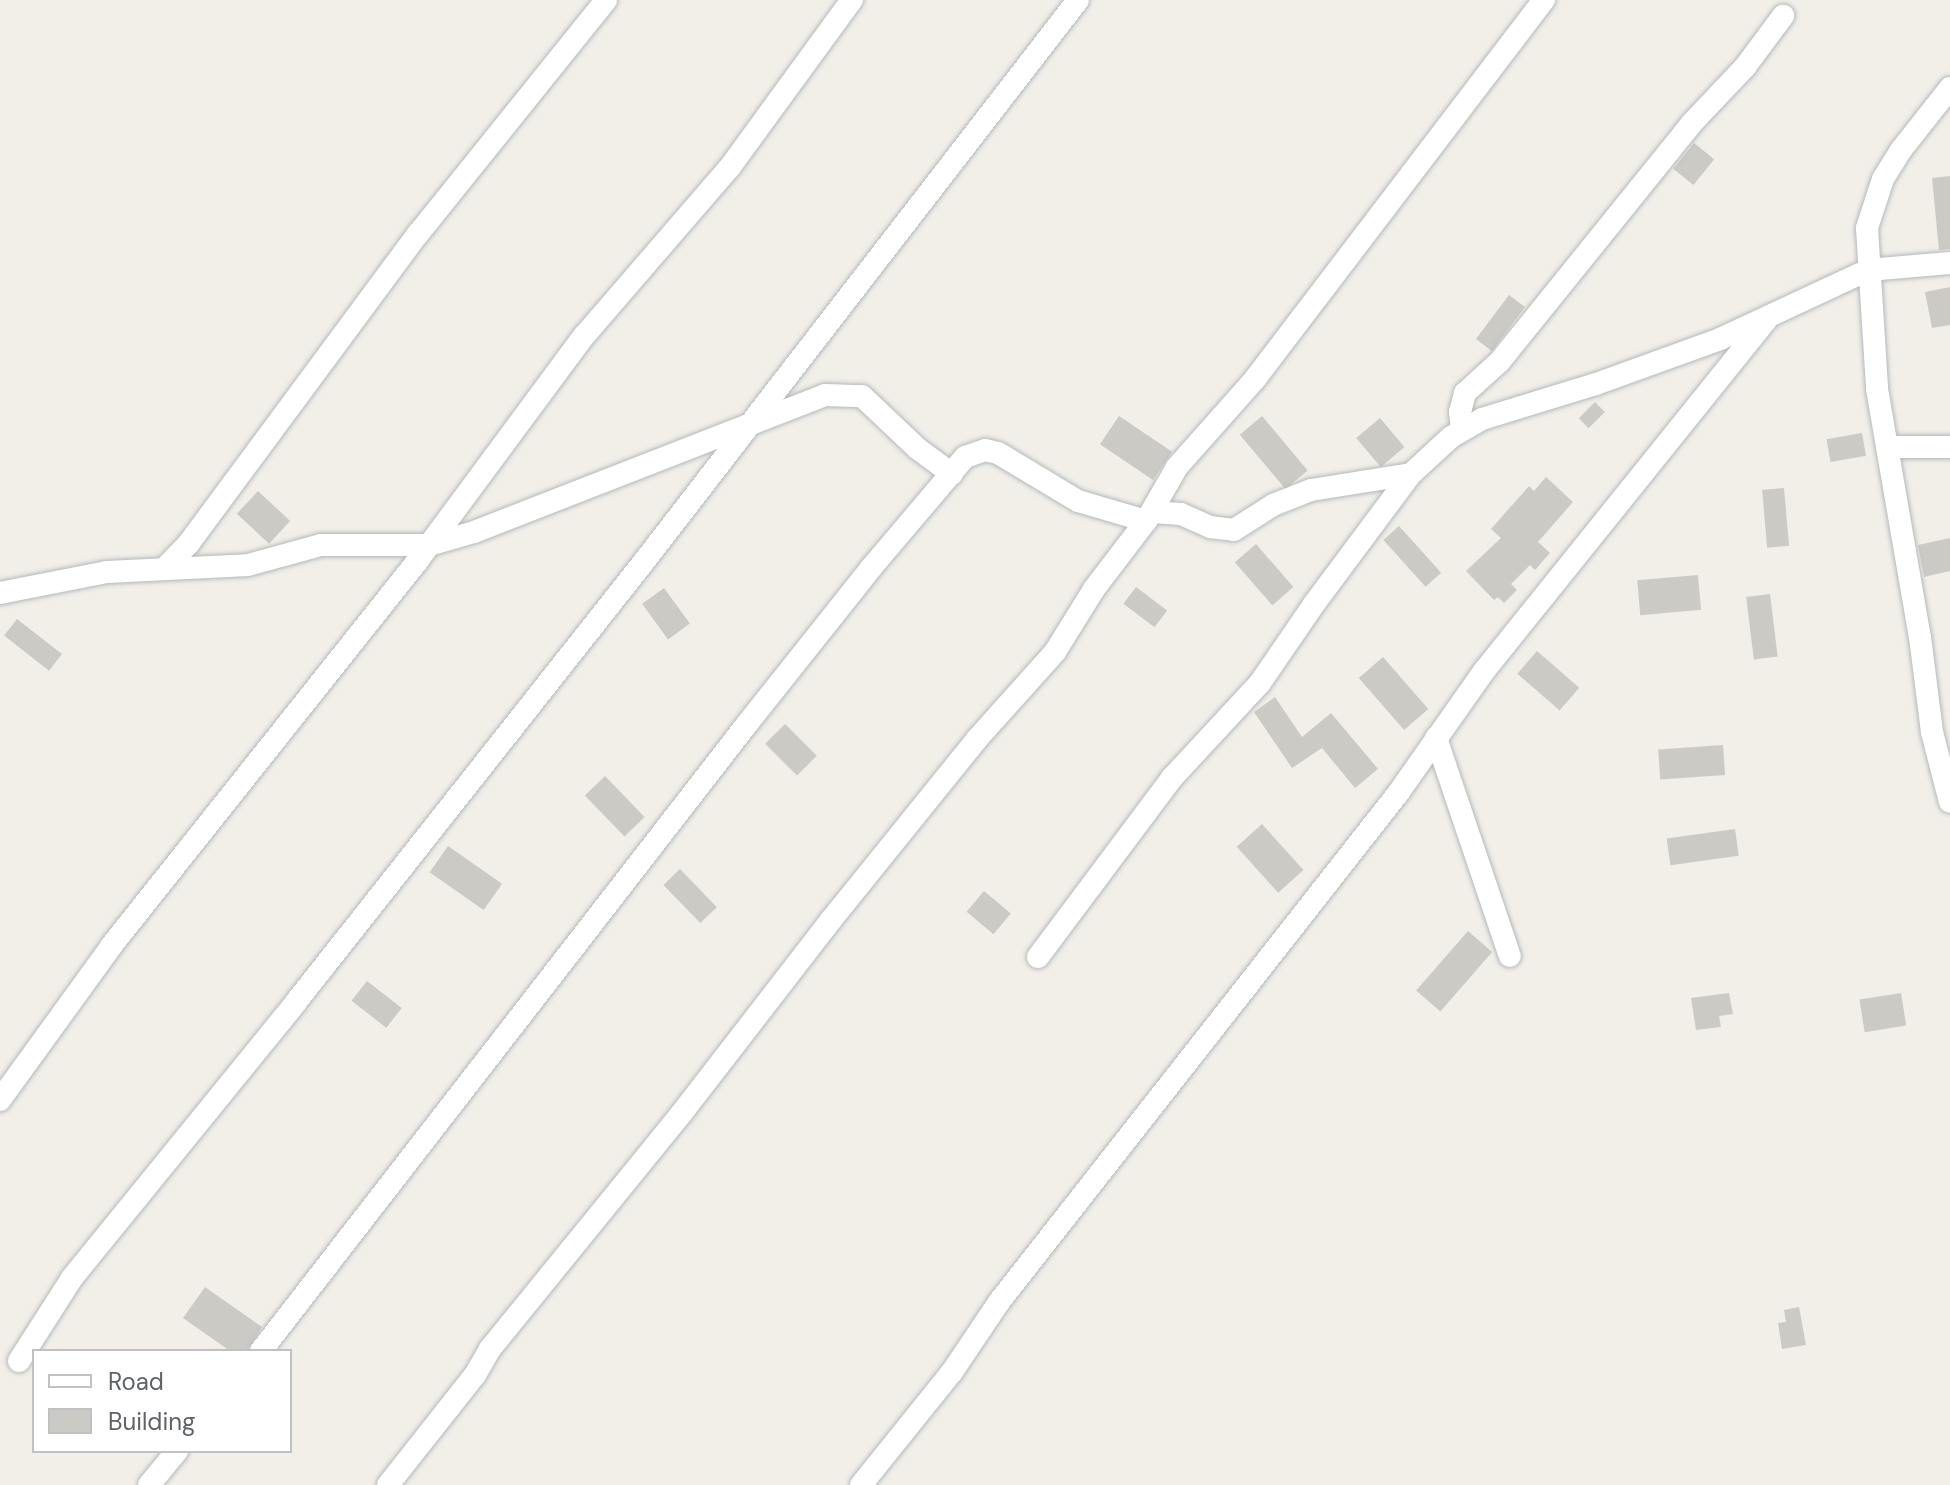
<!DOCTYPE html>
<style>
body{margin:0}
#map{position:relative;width:1950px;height:1485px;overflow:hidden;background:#f1efe8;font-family:"DM Sans",sans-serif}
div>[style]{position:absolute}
.building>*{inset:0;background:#cccac5;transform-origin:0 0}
.roads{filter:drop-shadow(0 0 2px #b5b8bc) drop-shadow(0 0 2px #b5b8bc)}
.minor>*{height:22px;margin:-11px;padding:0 11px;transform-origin:11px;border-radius:11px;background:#fff}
span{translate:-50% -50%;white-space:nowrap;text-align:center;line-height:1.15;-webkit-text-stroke:7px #fff;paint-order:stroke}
.legend{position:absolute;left:32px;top:1349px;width:260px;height:104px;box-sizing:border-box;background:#fff;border:2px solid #bfc1c3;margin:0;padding:10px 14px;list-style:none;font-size:24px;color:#5f6368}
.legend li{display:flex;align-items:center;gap:16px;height:40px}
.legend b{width:40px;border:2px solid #bfc1c3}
</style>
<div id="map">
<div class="building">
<i style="left:1694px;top:143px;width:26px;height:33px;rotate:39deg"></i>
<i style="clip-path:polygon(1950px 176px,1950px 249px,1939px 250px,1932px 178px)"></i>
<i style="clip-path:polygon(1950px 287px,1950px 325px,1932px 328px,1925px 292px)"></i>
<i style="left:1509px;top:295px;width:20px;height:55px;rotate:37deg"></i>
<i style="left:1595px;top:402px;width:14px;height:23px;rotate:45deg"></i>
<i style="left:1119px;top:416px;width:64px;height:34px;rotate:34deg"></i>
<i style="left:1262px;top:416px;width:71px;height:29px;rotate:50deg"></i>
<i style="left:1380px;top:418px;width:38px;height:31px;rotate:50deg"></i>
<i style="left:1862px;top:433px;width:23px;height:36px;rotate:80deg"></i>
<i style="clip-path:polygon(1546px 477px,1573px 502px,1538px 542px,1550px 553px,1535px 570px,1530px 565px,1511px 584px,1517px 590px,1504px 603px,1498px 597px,1494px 600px,1466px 571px,1501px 538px,1491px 529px,1529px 486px,1534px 491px)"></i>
<i style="left:1784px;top:488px;width:58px;height:22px;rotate:85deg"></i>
<i style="left:258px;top:491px;width:44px;height:31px;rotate:43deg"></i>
<i style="left:1399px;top:526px;width:63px;height:21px;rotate:48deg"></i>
<i style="clip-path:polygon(1950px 538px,1950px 571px,1924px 577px,1918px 545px)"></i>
<i style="left:1256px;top:544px;width:57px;height:28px;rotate:49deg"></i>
<i style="left:1698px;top:575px;width:35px;height:61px;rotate:85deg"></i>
<i style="left:1136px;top:587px;width:39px;height:21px;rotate:37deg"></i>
<i style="left:664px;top:588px;width:44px;height:27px;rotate:54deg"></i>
<i style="left:1770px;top:594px;width:63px;height:24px;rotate:83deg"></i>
<i style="left:17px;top:619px;width:57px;height:21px;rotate:38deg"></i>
<i style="left:1537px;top:651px;width:56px;height:30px;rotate:41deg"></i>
<i style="left:1383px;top:657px;width:69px;height:32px;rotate:49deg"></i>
<i style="clip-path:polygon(1275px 697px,1302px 737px,1331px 713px,1378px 769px,1355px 788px,1322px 748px,1292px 768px,1254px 712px)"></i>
<i style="left:785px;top:724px;width:45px;height:28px;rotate:45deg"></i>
<i style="left:1723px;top:745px;width:30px;height:65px;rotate:86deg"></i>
<i style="left:605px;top:776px;width:57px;height:28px;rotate:46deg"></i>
<i style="left:1262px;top:824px;width:62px;height:34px;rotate:48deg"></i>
<i style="left:1735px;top:829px;width:27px;height:69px;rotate:82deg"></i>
<i style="left:448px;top:846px;width:66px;height:32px;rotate:35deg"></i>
<i style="left:680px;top:869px;width:53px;height:23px;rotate:46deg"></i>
<i style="left:984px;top:891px;width:35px;height:27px;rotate:40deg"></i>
<i style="left:1468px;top:931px;width:32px;height:79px;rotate:41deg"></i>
<i style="left:367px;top:981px;width:44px;height:25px;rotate:38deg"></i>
<i style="clip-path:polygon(1729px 993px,1733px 1014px,1719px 1016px,1721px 1027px,1696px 1030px,1691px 998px)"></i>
<i style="left:1901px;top:993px;width:33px;height:42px;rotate:81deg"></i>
<i style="clip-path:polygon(205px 1287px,262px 1327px,247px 1351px,230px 1351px,183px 1318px)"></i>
<i style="clip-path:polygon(1799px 1307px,1806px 1345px,1782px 1349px,1778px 1323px,1786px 1322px,1784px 1310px)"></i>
</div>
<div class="roads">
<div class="minor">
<i style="left:1950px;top:88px;width:79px;rotate:128.3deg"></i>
<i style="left:1901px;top:150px;width:34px;rotate:122deg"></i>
<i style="left:1883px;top:179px;width:52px;rotate:108.1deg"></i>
<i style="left:1867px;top:228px;width:161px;rotate:86.4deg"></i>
<i style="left:1877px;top:389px;width:252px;rotate:80.2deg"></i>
<i style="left:1920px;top:637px;width:96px;rotate:82.8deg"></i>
<i style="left:1932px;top:732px;width:72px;rotate:75.6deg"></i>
<i style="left:1462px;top:429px;width:17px;rotate:-97deg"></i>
<i style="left:1460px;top:412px;width:20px;rotate:-75deg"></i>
<i style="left:1465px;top:393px;width:47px;rotate:-42.4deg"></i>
<i style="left:1500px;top:361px;width:304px;rotate:-51.1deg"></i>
<i style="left:1691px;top:124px;width:79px;rotate:-46.5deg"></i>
<i style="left:1745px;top:67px;width:64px;rotate:-53.3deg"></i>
<i style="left:1887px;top:447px;width:63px"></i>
<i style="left:1152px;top:512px;width:29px;rotate:4deg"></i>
<i style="left:1181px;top:514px;width:32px;rotate:24deg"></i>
<i style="left:1210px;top:527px;width:24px;rotate:7deg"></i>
<i style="left:1234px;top:530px;width:46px;rotate:-32.7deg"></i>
<i style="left:1273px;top:505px;width:41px;rotate:-21.5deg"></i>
<i style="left:1311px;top:490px;width:101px;rotate:-9.1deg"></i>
<i style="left:1411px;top:474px;width:54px;rotate:-42.8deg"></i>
<i style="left:1451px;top:437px;width:36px;rotate:-30deg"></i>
<i style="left:1482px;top:419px;width:119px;rotate:-17.1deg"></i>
<i style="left:1596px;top:384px;width:132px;rotate:-19.9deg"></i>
<i style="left:1720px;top:339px;width:163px;rotate:-25deg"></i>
<i style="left:1868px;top:270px;width:82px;rotate:-4.9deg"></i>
<i style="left:165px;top:568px;width:35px;rotate:-46deg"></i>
<i style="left:189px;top:543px;width:385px;rotate:-53.5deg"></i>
<i style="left:418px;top:234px;width:300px;rotate:-51.2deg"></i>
<i style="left:0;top:593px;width:109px;rotate:-11.1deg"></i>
<i style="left:107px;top:572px;width:141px;rotate:-2.8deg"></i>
<i style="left:248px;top:565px;width:76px;rotate:-15.3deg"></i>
<i style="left:321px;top:545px;width:108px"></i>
<i style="left:429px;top:545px;width:47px;rotate:-16.1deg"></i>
<i style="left:474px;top:532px;width:377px;rotate:-21.3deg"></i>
<i style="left:825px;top:395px;width:37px;rotate:2deg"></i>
<i style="left:862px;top:396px;width:77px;rotate:43.4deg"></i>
<i style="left:918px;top:449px;width:42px;rotate:36.3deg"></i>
<i style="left:1436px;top:738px;width:230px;rotate:71.3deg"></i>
<i style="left:1038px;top:957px;width:224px;rotate:-53.2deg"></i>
<i style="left:1172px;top:778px;width:129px;rotate:-47.2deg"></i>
<i style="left:1260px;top:683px;width:96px;rotate:-55.6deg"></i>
<i style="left:1314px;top:604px;width:162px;rotate:-53.3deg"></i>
<i style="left:0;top:1100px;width:191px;rotate:-54.1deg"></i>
<i style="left:112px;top:945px;width:492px;rotate:-51.5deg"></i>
<i style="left:418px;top:560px;width:279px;rotate:-53.5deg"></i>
<i style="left:584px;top:336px;width:223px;rotate:-49.2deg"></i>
<i style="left:730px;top:167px;width:207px;rotate:-53.9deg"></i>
<i style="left:261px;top:1351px;width:793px;rotate:-52.22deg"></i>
<i style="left:747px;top:724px;width:199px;rotate:-51.5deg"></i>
<i style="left:871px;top:568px;width:145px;rotate:-49.7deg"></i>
<i style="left:965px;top:457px;width:21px;rotate:-19deg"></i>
<i style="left:985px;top:450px;width:13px;rotate:13deg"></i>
<i style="left:998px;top:453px;width:93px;rotate:31deg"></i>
<i style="left:1078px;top:501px;width:71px;rotate:16.4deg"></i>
<i style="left:19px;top:1361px;width:98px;rotate:-57.4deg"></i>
<i style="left:72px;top:1278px;width:355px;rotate:-50.9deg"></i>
<i style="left:296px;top:1002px;width:565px;rotate:-51.69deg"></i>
<i style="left:646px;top:559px;width:706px;rotate:-52.3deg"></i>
<i style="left:149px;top:1485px;width:44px;rotate:-50.5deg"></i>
<i style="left:388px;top:1485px;width:140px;rotate:-51.7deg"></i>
<i style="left:475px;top:1375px;width:30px;rotate:-60deg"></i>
<i style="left:490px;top:1349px;width:303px;rotate:-50.9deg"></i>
<i style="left:681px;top:1114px;width:245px;rotate:-52.3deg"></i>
<i style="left:831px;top:920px;width:233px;rotate:-51.1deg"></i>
<i style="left:977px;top:739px;width:117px;rotate:-48.1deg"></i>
<i style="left:1055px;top:652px;width:74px;rotate:-58.2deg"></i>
<i style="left:1094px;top:589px;width:86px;rotate:-52.6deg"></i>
<i style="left:1146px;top:521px;width:62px;rotate:-60.1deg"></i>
<i style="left:1177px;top:467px;width:118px;rotate:-48.4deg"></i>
<i style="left:1255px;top:379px;width:477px;rotate:-52.7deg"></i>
<i style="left:861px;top:1485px;width:145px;rotate:-51.2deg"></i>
<i style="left:952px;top:1372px;width:84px;rotate:-56.1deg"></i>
<i style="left:999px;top:1302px;width:648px;rotate:-51.89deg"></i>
<i style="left:1399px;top:792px;width:148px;rotate:-54.9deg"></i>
<i style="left:1484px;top:671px;width:455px;rotate:-51.2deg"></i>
</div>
</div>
<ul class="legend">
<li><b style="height:10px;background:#fff"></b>Road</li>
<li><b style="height:22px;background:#cccac5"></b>Building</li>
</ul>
</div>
